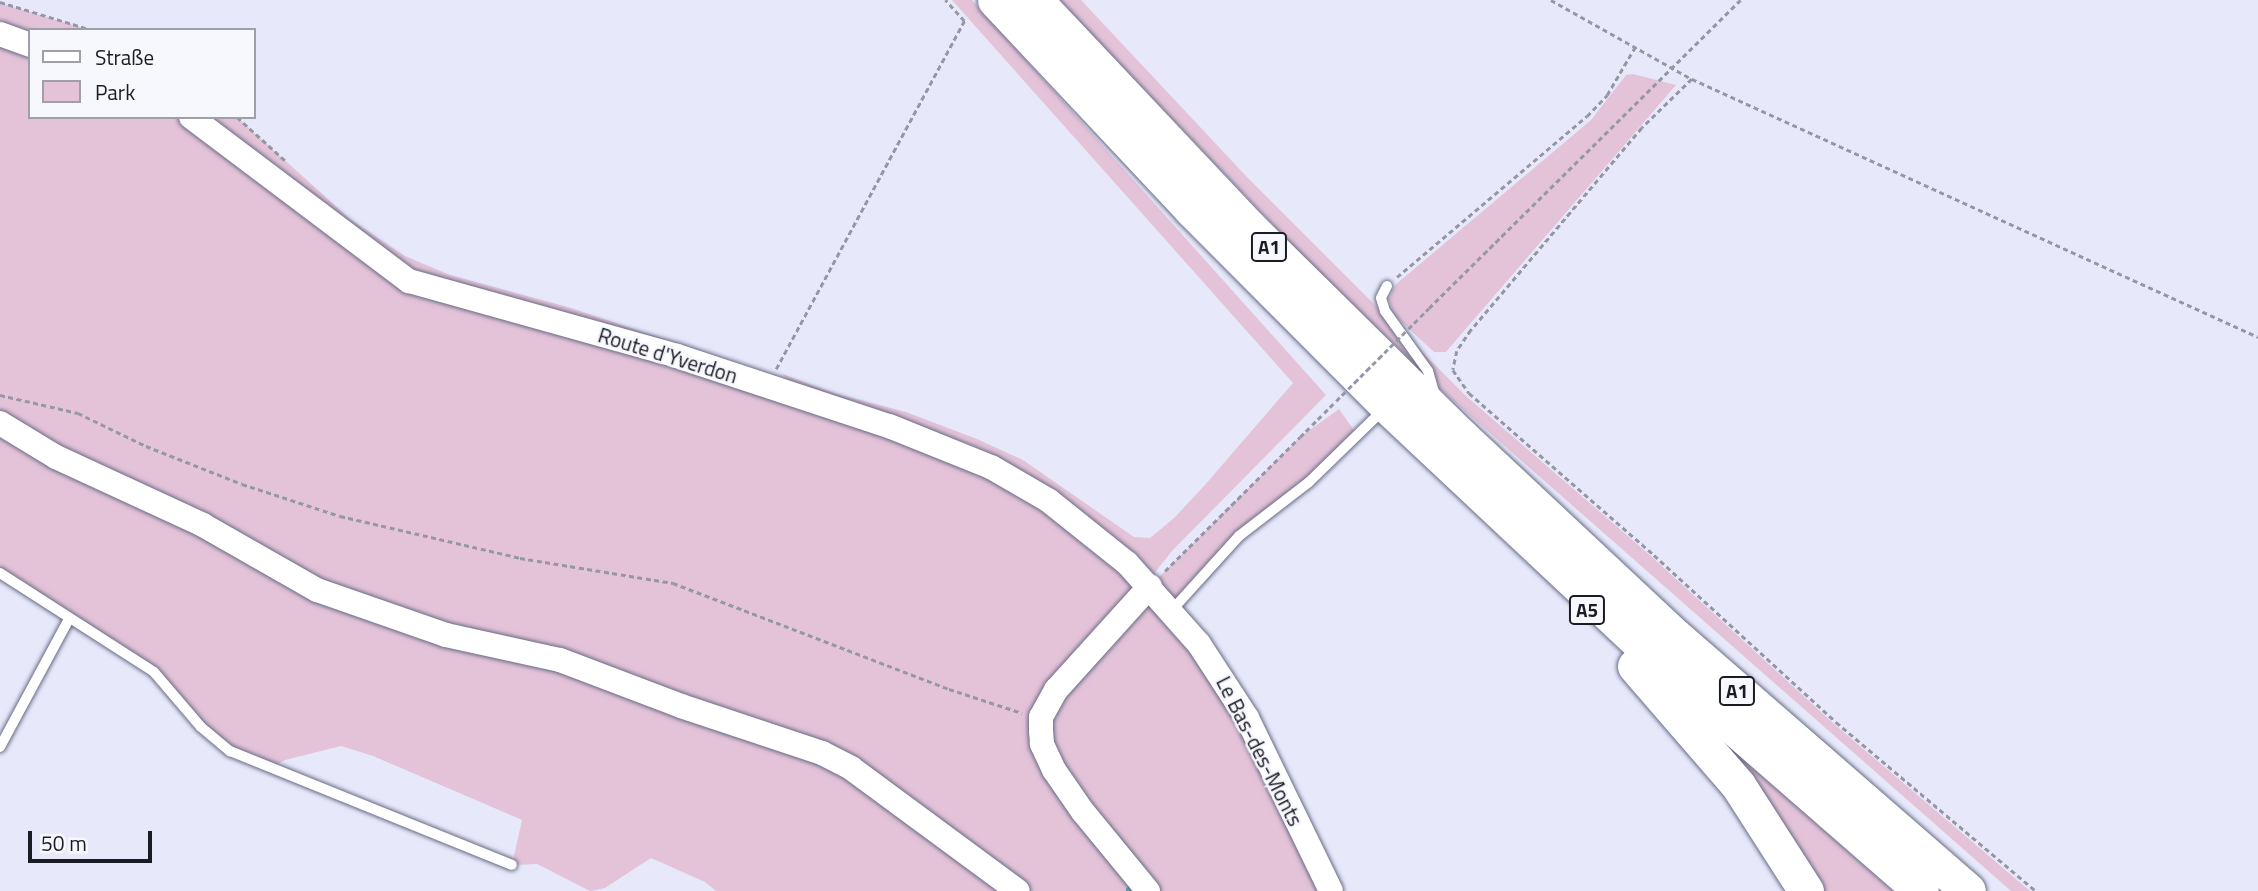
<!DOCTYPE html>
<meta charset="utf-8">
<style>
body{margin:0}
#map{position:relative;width:2258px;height:891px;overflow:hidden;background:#e7e9fb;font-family:"Titillium Web",sans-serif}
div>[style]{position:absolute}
.green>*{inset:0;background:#e4c3d9}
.stream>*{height:5px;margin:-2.5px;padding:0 2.5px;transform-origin:2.5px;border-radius:2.5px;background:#5fa0b6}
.path>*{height:2.5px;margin-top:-1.25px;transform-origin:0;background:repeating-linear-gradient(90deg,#9697a6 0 5px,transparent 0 8.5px)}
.roads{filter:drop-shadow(0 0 2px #686b84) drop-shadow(0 0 2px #686b84)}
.service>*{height:10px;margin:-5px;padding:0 5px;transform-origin:5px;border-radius:5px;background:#fff}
.tertiary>*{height:24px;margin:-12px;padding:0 12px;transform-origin:12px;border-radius:12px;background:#fff}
.motorway>*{height:35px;margin:-17.5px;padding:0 17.5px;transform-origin:17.5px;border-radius:17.5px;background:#fff}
.path-bridge>*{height:2.5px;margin-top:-1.25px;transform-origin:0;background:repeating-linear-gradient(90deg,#9697a6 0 5px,transparent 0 8.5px)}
span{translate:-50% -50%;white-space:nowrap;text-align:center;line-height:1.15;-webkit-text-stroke:5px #f7f8fe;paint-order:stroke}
.shield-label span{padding:2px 5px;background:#f7f8fe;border:2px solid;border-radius:5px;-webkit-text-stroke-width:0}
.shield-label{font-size:19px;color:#1a1b25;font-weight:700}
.street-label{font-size:21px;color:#1a1b25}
.legend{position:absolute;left:28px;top:28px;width:228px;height:91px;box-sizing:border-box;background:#f7f8fe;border:2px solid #9fa0a7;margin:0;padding:9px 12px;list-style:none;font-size:21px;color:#1a1b25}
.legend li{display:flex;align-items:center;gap:14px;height:35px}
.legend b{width:35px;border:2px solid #9fa0a7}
.scale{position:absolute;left:28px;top:831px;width:124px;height:32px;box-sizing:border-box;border:4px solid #1a1b25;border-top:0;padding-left:9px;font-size:21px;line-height:24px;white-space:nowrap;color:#1a1b25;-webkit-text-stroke:5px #f7f8fe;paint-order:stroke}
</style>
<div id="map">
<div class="green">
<i style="clip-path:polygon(952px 0,972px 0,1326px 395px,1172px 551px,1152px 576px,1102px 533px,793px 385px,782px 374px,837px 394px,906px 412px,977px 439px,1023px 460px,1134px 537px,1150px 538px,1174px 518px,1204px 486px,1293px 383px)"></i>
<i style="clip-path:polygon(1059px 0,1081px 0,1246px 176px,1466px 396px,1652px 557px,1834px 724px,2030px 891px,2011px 891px,1449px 397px,1304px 257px)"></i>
<i style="clip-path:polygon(0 3px,90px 30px,30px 30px,30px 42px,0 30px)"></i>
<i style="clip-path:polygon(0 38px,30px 49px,30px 117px,186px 117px,408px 285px,957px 452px,1150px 586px,1300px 437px,1339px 409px,1358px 436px,1251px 526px,1172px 610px,1186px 626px,1331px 891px,716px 891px,705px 882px,651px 858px,605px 888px,590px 891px,537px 864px,512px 865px,522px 820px,373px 756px,341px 746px,285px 760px,270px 768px,230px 751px,202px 726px,155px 671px,0 572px)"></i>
<i style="clip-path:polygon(1633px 74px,1676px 85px,1451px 346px,1446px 352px,1434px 352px,1394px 315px,1389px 299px,1395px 285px,1591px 120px,1626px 75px)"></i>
<i style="clip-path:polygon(197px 117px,237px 117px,350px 219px,405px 256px,450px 275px,571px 308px,739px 364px,410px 279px)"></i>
<i style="clip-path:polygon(1730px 748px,1893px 891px,1818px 891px,1725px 753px)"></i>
</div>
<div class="stream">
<i style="left:1128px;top:891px;width:2px;rotate:-90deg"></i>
</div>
<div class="path">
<i style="left:1551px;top:0;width:162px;rotate:29.3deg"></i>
<i style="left:1692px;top:79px;width:622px;rotate:24.5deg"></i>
<i style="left:0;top:2px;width:96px;rotate:16.9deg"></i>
<i style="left:1692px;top:79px;width:70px;rotate:135.6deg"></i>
<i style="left:1642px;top:128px;width:265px;rotate:130.2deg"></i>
<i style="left:1471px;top:330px;width:25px;rotate:124deg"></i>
<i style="left:1457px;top:351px;width:19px;rotate:102deg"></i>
<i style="left:1453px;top:370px;width:28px;rotate:55deg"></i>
<i style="left:1469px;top:393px;width:246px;rotate:41.2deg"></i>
<i style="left:1654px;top:555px;width:247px;rotate:42.5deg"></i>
<i style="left:1836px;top:722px;width:262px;rotate:40.2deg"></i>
<i style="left:237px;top:117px;width:67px;rotate:42deg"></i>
<i style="left:1397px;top:277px;width:249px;rotate:-40.3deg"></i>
<i style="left:1587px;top:116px;width:29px;rotate:-46deg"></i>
<i style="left:1607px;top:95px;width:56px;rotate:-59.7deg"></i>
<i style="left:1429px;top:308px;width:438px;rotate:-44.7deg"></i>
<i style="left:776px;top:369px;width:396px;rotate:-61.6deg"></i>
<i style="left:964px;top:21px;width:28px;rotate:-132deg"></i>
<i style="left:0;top:395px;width:80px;rotate:13deg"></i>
<i style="left:78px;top:413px;width:76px;rotate:25.9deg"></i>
<i style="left:146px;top:446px;width:103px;rotate:21.6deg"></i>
<i style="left:242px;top:484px;width:103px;rotate:18.1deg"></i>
<i style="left:340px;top:516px;width:185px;rotate:13.1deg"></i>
<i style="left:520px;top:558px;width:155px;rotate:9.3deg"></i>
<i style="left:673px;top:583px;width:296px;rotate:21deg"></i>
<i style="left:949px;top:689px;width:77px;rotate:18.2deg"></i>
<i style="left:1165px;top:571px;width:190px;rotate:-44.8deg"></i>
</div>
<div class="roads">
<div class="service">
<i style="left:1387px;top:286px;width:13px;rotate:117deg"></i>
<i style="left:1381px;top:298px;width:14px;rotate:73deg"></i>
<i style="left:1385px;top:311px;width:74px;rotate:54.4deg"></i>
<i style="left:1428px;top:371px;width:25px;rotate:74deg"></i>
<i style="left:0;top:573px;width:183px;rotate:32.7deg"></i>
<i style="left:154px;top:672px;width:72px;rotate:49.5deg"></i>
<i style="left:201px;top:727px;width:38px;rotate:40deg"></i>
<i style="left:230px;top:751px;width:304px;rotate:22deg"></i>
<i style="left:1172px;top:610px;width:100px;rotate:-47.8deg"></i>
<i style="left:1239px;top:536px;width:88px;rotate:-37.6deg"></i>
<i style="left:1309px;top:482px;width:102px;rotate:-44.2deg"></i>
<i style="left:0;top:747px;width:145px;rotate:-61.7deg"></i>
</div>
<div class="tertiary">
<i style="left:0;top:34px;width:32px;rotate:20deg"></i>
<i style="left:191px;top:117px;width:273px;rotate:37deg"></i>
<i style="left:409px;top:281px;width:278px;rotate:15.6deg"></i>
<i style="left:677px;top:356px;width:223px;rotate:18.3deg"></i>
<i style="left:889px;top:426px;width:110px;rotate:21.9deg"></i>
<i style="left:991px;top:467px;width:66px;rotate:30.1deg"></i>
<i style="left:1048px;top:500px;width:101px;rotate:38.6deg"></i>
<i style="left:1127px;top:563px;width:108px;rotate:48.4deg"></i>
<i style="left:1199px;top:644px;width:88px;rotate:57deg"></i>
<i style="left:1247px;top:718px;width:192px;rotate:64.1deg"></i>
<i style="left:0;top:423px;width:66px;rotate:31.3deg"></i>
<i style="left:56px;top:457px;width:162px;rotate:24.8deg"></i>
<i style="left:203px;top:525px;width:131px;rotate:29.7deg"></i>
<i style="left:317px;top:590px;width:137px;rotate:19.2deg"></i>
<i style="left:446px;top:635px;width:117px;rotate:12.4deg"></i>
<i style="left:560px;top:660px;width:129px;rotate:20.8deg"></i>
<i style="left:681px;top:706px;width:149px;rotate:18.4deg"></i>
<i style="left:822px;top:753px;width:33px;rotate:27deg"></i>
<i style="left:851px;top:768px;width:207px;rotate:36.4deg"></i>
<i style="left:1148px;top:891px;width:102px;rotate:-129.4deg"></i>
<i style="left:1083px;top:812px;width:51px;rotate:-124.6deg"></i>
<i style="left:1054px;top:770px;width:29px;rotate:-115deg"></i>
<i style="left:1042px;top:744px;width:13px;rotate:-94deg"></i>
<i style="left:1041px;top:731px;width:14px;rotate:-90deg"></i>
<i style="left:1041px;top:717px;width:31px;rotate:-61deg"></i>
<i style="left:1056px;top:690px;width:140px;rotate:-47.9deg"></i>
</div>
<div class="motorway">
<i style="left:995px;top:0;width:287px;rotate:46.8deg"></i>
<i style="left:1191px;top:209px;width:278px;rotate:45.1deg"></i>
<i style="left:1387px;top:406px;width:388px;rotate:43.2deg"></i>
<i style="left:1670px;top:672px;width:333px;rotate:41.1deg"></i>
<i style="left:1035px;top:0;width:312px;rotate:46.7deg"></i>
<i style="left:1249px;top:227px;width:296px;rotate:44.6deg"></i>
<i style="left:1460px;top:435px;width:294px;rotate:43.1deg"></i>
<i style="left:1675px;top:636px;width:388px;rotate:41deg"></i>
<i style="left:1635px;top:666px;width:157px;rotate:49.1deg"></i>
<i style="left:1738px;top:785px;width:126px;rotate:57.3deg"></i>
</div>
</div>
<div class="path-bridge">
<i style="left:1300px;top:437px;width:182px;rotate:-45deg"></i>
</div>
<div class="shield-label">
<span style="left:1269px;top:247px">A1</span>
<span style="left:1587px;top:610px">A5</span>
<span style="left:1737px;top:691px">A1</span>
</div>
<div class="street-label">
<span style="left:668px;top:355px;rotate:17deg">Route d'Yverdon</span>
<span style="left:1260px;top:751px;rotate:63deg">Le Bas-des-Monts</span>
</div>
<ul class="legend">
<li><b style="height:9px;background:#fff"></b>Straße</li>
<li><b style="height:19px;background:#e4c3d9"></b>Park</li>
</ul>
<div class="scale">50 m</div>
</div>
